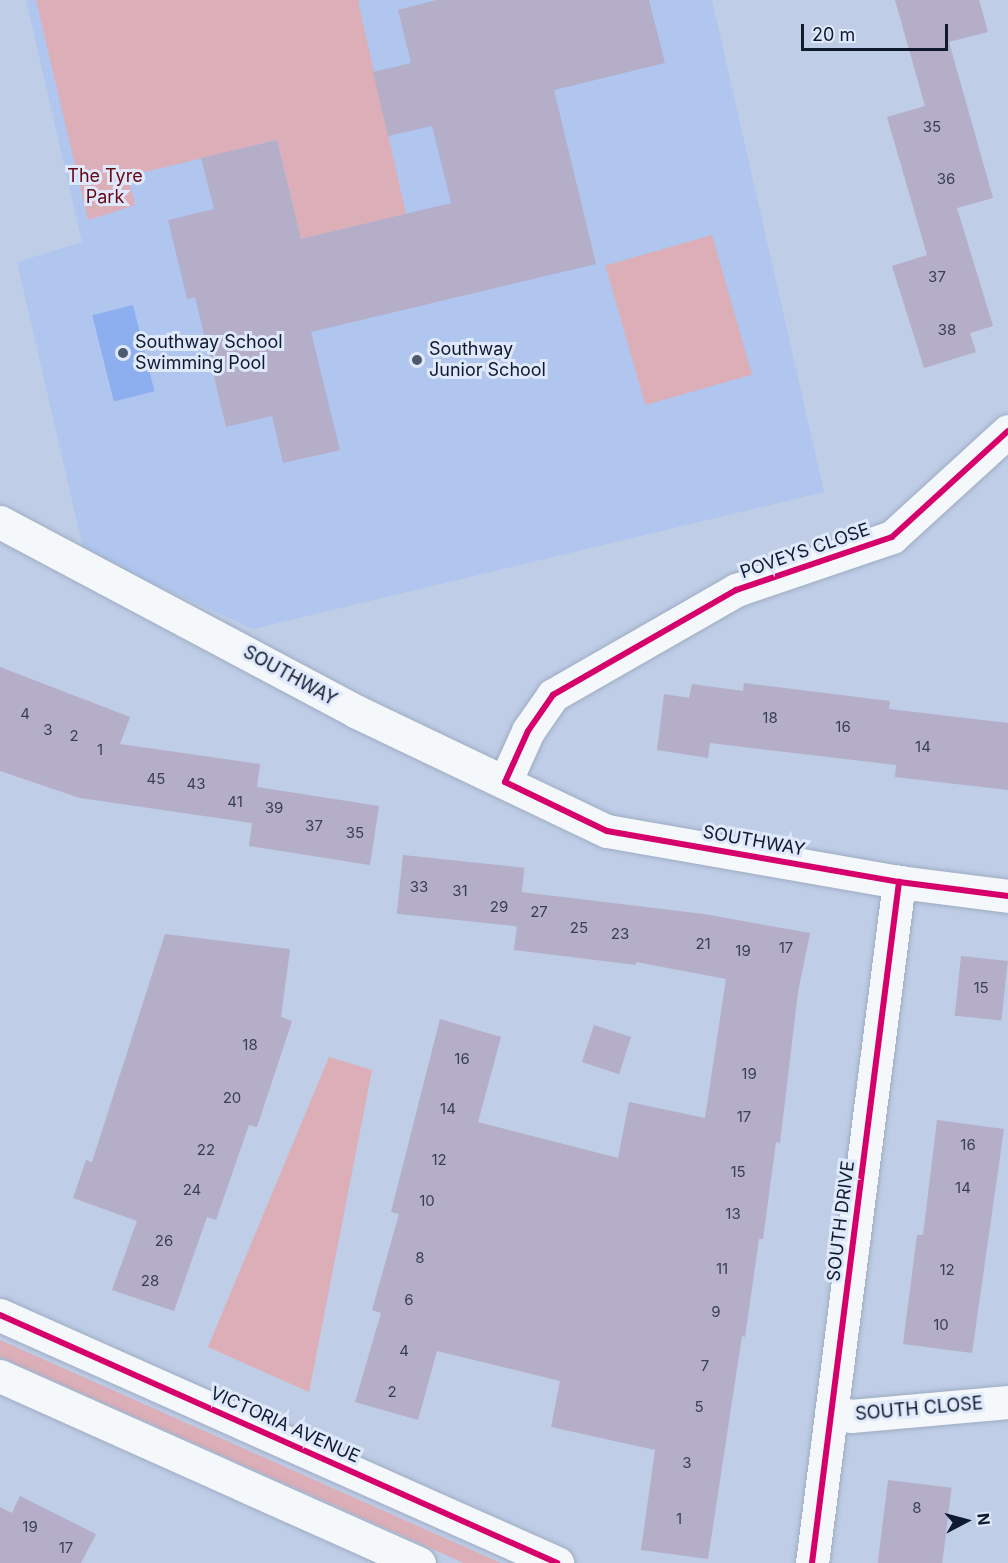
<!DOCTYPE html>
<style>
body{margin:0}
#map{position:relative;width:1008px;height:1563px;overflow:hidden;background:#bfcde7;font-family:Inter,sans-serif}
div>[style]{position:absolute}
.built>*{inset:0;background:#b0c6ee}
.green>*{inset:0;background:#dcaeb7;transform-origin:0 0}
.water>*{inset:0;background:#8dafef;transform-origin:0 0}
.building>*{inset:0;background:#b4aec8;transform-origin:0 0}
.roads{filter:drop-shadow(0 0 2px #9eabc1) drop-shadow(0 0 2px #9eabc1)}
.street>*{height:33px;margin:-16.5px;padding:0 16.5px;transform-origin:16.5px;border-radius:16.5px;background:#f5f8fb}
.cycleway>*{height:6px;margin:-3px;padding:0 3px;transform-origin:3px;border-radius:3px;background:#d6006c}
.dots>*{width:16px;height:16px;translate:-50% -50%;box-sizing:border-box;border:3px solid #dfe9fb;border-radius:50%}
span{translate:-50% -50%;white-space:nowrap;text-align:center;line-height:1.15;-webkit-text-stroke:6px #dfe9fb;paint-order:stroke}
.number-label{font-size:15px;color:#383f55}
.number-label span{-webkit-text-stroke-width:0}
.park-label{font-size:18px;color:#660714}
.poi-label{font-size:18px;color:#0f1a2f}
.left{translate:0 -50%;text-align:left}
.street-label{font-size:18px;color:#0f1a2f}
.north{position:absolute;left:936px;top:1491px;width:60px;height:60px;-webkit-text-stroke:4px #dfe9fb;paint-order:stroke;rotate:84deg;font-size:16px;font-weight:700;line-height:24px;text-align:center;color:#0f1a2f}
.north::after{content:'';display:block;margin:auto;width:21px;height:27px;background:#0f1a2f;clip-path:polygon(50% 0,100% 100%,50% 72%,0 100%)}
.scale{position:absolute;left:801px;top:24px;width:147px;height:27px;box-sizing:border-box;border:3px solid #0f1a2f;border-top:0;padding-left:8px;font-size:18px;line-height:21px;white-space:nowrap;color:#0f1a2f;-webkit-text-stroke:4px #dfe9fb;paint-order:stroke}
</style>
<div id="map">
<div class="built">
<i style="clip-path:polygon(26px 0,712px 0,824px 492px,253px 629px,84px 552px,17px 262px,82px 242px)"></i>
</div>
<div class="green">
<i style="clip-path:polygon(36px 0,361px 0,358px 1px,406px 214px,301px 239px,277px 140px,128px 176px,135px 205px,88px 220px)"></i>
<i style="left:712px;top:235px;width:145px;height:111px;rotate:74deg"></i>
<i style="clip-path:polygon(329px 1057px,372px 1070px,309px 1392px,208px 1347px)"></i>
<i style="left:0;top:1340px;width:552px;height:15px;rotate:24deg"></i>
</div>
<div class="water">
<i style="left:133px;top:305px;width:89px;height:42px;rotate:76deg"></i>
</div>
<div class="building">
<i style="clip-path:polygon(437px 0,649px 0,665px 63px,554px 90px,596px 264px,311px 332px,340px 450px,283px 463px,272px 416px,226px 427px,195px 297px,187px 299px,168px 220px,214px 209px,201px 158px,277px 140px,301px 239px,451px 203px,432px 126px,388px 136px,373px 72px,411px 63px,398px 10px)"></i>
<i style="clip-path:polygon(895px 0,979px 0,988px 32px,949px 42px,993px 198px,957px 208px,993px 326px,970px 333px,976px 352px,924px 368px,892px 266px,927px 255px,887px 117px,925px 106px)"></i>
<i style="clip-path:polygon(0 667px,130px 717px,120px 744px,260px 764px,257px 787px,379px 806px,370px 865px,249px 846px,252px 823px,80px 798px,0 771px)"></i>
<i style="clip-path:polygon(744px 683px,890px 701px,889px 709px,1008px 723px,1008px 790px,895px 777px,896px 765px,710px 743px,708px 758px,657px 750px,664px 694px,689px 698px,692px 684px,743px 691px)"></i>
<i style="left:403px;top:855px;width:122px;height:59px;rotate:6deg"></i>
<i style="clip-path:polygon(521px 892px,704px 914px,810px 933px,798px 992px,780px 1143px,776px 1142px,763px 1239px,759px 1239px,745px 1337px,742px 1336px,708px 1559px,641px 1550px,655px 1450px,551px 1427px,560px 1381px,437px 1351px,418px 1420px,355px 1402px,381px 1313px,372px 1310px,399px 1214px,391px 1212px,440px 1019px,501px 1037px,478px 1122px,618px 1158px,629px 1102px,705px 1118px,726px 979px,636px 962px,636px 965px,514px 950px)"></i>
<i style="clip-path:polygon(165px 934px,290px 949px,281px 1017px,292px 1021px,257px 1127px,249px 1125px,216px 1220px,207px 1217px,174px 1311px,112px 1290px,137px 1221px,73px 1198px,86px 1160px,92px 1162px)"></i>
<i style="left:961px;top:956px;width:47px;height:60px;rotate:6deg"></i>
<i style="left:594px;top:1025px;width:39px;height:39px;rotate:18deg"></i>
<i style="clip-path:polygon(937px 1120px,1004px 1129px,972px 1353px,903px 1344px,917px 1235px,923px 1235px)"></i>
<i style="left:888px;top:1480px;width:64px;height:84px;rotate:7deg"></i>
<i style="clip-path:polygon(20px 1496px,96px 1534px,81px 1563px,0 1563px,0 1507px,12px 1513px)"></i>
</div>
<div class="roads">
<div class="street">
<i style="left:0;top:522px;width:402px;rotate:28deg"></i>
<i style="left:355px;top:711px;width:279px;rotate:25.5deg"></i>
<i style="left:607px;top:831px;width:296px;rotate:9.9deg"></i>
<i style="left:899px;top:882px;width:110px;rotate:7.3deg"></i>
<i style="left:505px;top:782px;width:56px;rotate:-65.7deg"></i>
<i style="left:528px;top:731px;width:44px;rotate:-55.2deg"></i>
<i style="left:553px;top:695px;width:211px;rotate:-29.8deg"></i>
<i style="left:736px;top:590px;width:165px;rotate:-18.8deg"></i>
<i style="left:892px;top:537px;width:157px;rotate:-42.4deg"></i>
<i style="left:0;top:1315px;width:610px;rotate:24deg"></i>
<i style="left:0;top:1376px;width:459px;rotate:24.1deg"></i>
<i style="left:831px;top:1412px;width:20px;rotate:11deg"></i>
<i style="left:851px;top:1416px;width:158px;rotate:-5.1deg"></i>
<i style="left:812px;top:1563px;width:687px;rotate:-82.72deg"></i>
</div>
</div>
<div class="cycleway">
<i style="left:1008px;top:431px;width:157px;rotate:137.6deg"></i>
<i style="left:892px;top:537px;width:165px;rotate:161.2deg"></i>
<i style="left:736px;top:590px;width:211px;rotate:150.2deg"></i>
<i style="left:553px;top:695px;width:44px;rotate:124.8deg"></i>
<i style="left:528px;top:731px;width:56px;rotate:114.3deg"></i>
<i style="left:505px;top:782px;width:113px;rotate:25.7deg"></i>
<i style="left:607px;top:831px;width:296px;rotate:9.9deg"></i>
<i style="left:899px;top:882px;width:110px;rotate:7.3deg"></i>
<i style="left:0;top:1315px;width:610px;rotate:24deg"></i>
<i style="left:812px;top:1563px;width:687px;rotate:-82.72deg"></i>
</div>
<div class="dots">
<i style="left:123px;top:353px;background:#4d596f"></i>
<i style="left:417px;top:360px;background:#4d596f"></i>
</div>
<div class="number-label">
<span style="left:932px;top:127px">35</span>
<span style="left:946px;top:179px">36</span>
<span style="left:937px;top:277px">37</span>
<span style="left:947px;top:330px">38</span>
<span style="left:25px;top:714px">4</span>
<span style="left:770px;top:718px">18</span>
<span style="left:843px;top:727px">16</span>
<span style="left:48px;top:730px">3</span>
<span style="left:74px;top:736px">2</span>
<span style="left:923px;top:747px">14</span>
<span style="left:100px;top:750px">1</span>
<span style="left:156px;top:779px">45</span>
<span style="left:196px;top:784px">43</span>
<span style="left:235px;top:802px">41</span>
<span style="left:274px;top:808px">39</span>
<span style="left:314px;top:826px">37</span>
<span style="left:355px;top:833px">35</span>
<span style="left:419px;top:887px">33</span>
<span style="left:460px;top:891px">31</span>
<span style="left:499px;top:907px">29</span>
<span style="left:539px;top:912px">27</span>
<span style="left:579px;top:928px">25</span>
<span style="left:620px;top:934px">23</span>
<span style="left:703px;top:944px">21</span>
<span style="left:786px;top:948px">17</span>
<span style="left:743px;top:951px">19</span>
<span style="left:981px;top:988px">15</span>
<span style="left:250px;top:1045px">18</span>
<span style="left:462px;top:1059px">16</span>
<span style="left:749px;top:1074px">19</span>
<span style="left:232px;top:1098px">20</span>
<span style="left:448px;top:1109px">14</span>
<span style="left:744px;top:1117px">17</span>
<span style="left:968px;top:1145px">16</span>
<span style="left:206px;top:1150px">22</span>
<span style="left:439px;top:1160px">12</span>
<span style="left:738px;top:1172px">15</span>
<span style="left:963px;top:1188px">14</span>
<span style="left:192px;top:1190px">24</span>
<span style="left:427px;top:1201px">10</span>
<span style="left:733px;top:1214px">13</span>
<span style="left:164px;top:1241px">26</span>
<span style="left:420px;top:1258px">8</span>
<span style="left:722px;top:1269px">11</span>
<span style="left:947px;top:1270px">12</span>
<span style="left:150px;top:1281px">28</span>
<span style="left:409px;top:1300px">6</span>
<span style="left:716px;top:1312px">9</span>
<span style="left:941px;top:1325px">10</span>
<span style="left:404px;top:1351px">4</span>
<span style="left:705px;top:1366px">7</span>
<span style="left:392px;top:1392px">2</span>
<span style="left:699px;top:1407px">5</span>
<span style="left:687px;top:1463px">3</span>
<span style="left:917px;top:1508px">8</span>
<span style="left:679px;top:1519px">1</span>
<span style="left:30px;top:1527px">19</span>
<span style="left:66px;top:1548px">17</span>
</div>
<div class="park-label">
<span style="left:105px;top:187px">The Tyre<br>Park</span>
</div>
<div class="poi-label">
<span class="left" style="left:135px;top:353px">Southway School<br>Swimming Pool</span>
<span class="left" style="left:429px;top:360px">Southway<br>Junior School</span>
</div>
<div class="street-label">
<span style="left:805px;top:551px;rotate:-19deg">POVEYS CLOSE</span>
<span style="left:290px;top:676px;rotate:29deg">SOUTHWAY</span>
<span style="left:754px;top:841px;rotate:10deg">SOUTHWAY</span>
<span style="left:841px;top:1221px;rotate:-83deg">SOUTH DRIVE</span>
<span style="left:919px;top:1409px;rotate:-5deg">SOUTH CLOSE</span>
<span style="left:285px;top:1425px;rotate:24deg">VICTORIA AVENUE</span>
</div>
<div class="north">N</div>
<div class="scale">20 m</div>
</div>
